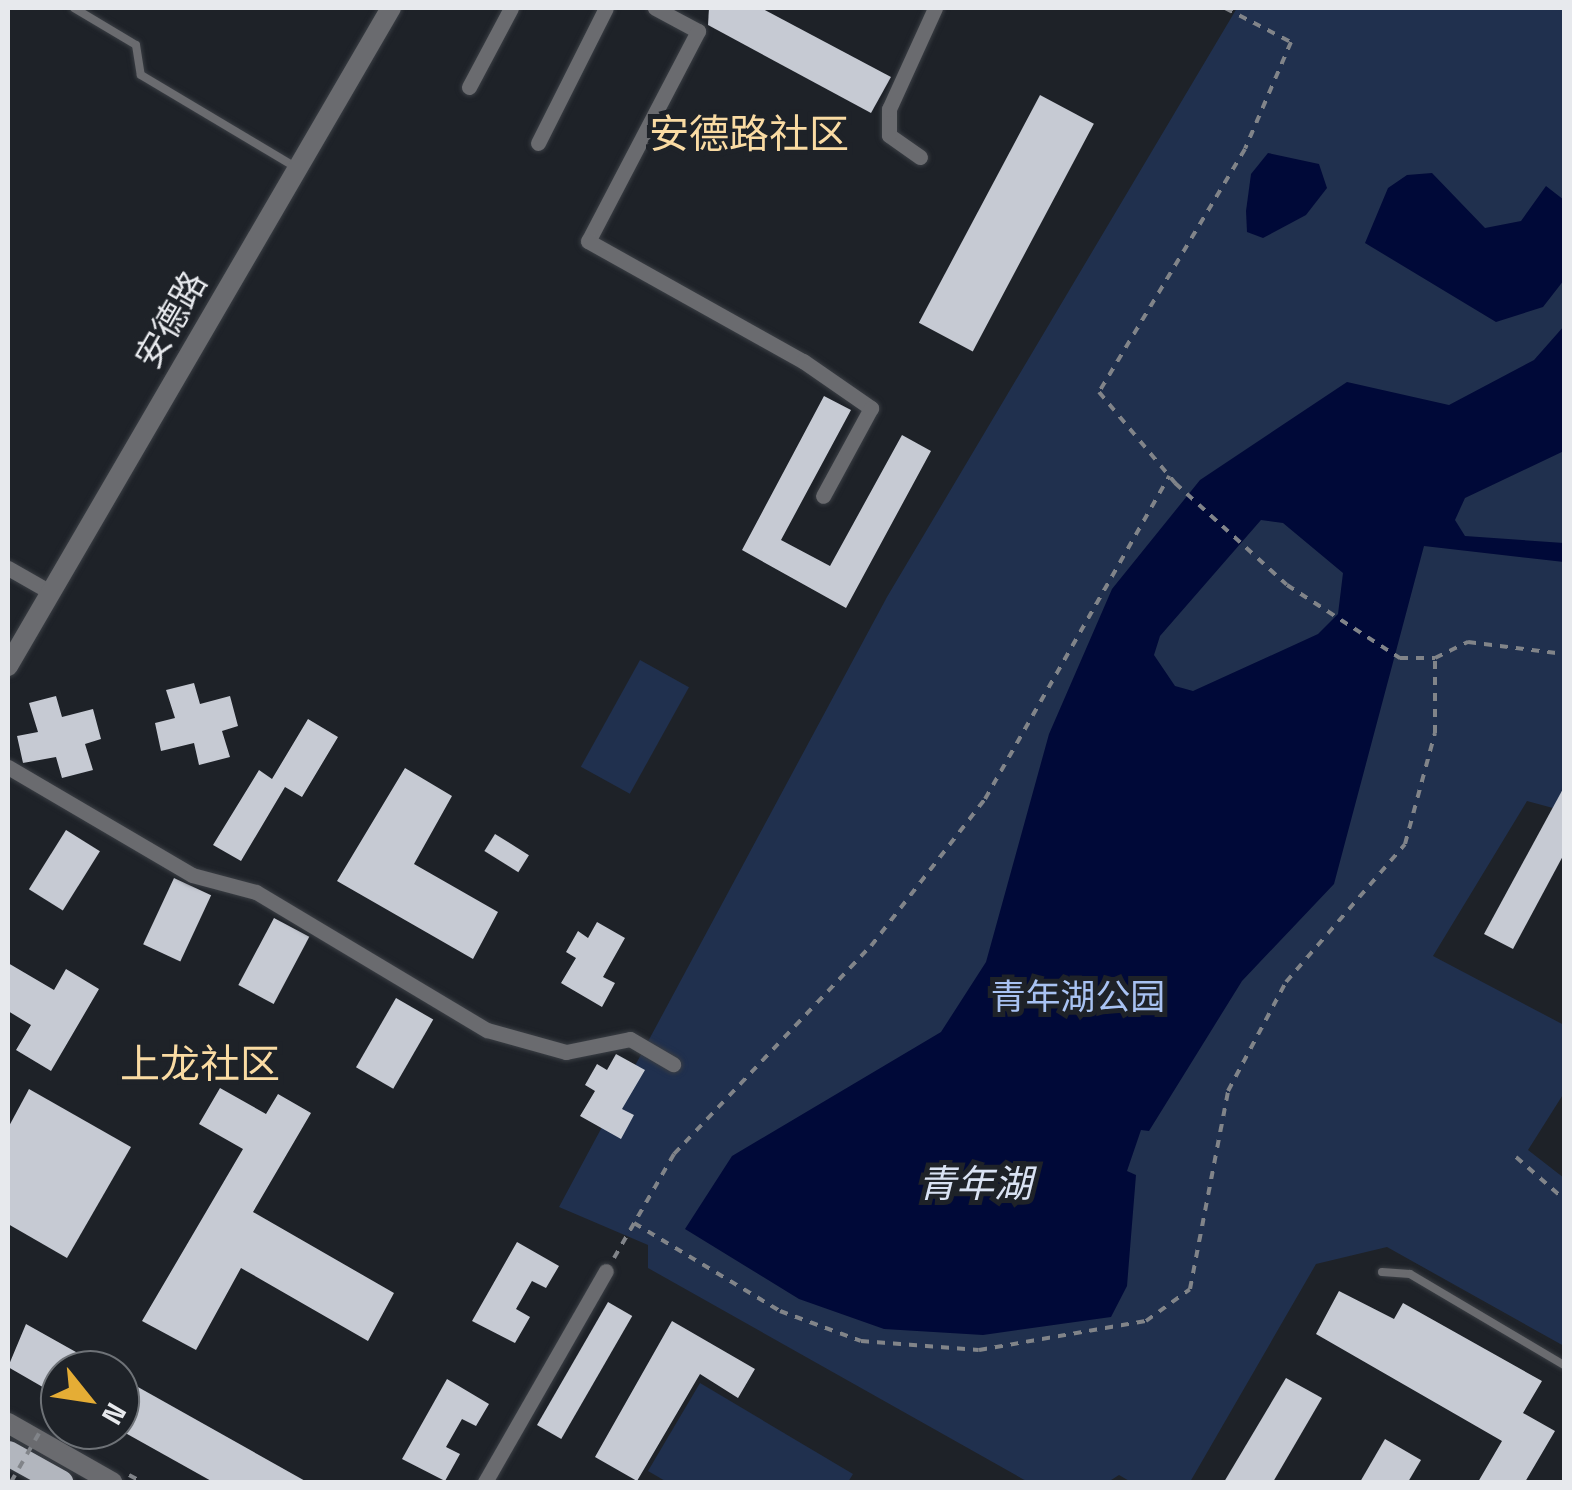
<!DOCTYPE html>
<meta charset="utf-8">
<style>
body{margin:0}
#map{position:relative;width:1572px;height:1490px;overflow:hidden;background:#1e2228;font-family:"Space Grotesk","Noto Sans SC",sans-serif}
div>[style]{position:absolute}
.green>*{inset:0;background:#20304e;transform-origin:0 0}
.water>*{inset:0;background:#000938}
.building>*{inset:0;background:#c6cad3;transform-origin:0 0}
.path>*{height:4px;margin-top:-2px;transform-origin:0;background:repeating-linear-gradient(90deg,#818489 0 8px,transparent 0 16px)}
.roads{filter:drop-shadow(0 0 2px #3a3e44) drop-shadow(0 0 2px #3a3e44)}
.service>*{height:8px;margin:-4px;padding:0 4px;transform-origin:4px;border-radius:4px;background:#6a6b6f}
.minor>*{height:15px;margin:-7.5px;padding:0 7.5px;transform-origin:7.5px;border-radius:7.5px;background:#6a6b6f}
.tertiary>*{height:20px;margin:-10px;padding:0 10px;transform-origin:10px;border-radius:10px;background:#6a6b6f}
.primary>*{height:25px;margin:-12.5px;padding:0 12.5px;transform-origin:12.5px;border-radius:12.5px;background:#b2b6be}
.path-bridge>*{height:4px;margin-top:-2px;transform-origin:0;background:repeating-linear-gradient(90deg,#818489 0 8px,transparent 0 16px)}
span{translate:-50% -50%;white-space:nowrap;text-align:center;line-height:1.15;-webkit-text-stroke:10px #1e2228;paint-order:stroke}
.street-label{font-size:35px;color:#e7e9ed}
.park-label{font-size:35px;color:#a8c2f2}
.water-label{font-size:38px;color:#d9e2f3;font-style:italic}
.quarter-label{font-size:40px;color:#fadba3}
.frame{position:absolute;inset:0;border:10px solid #e7e9ed;pointer-events:none}
.north{position:absolute;left:40px;top:1350px;width:100px;height:100px;box-sizing:border-box;background:#1e2228;border:2px solid #6e7277;border-radius:50%;rotate:120deg;font-size:28px;font-weight:700;line-height:40px;text-align:center;color:#e7e9ed}
.north::after{content:'';display:block;margin:auto;width:35px;height:45px;background:#e5ad35;clip-path:polygon(50% 0,100% 100%,50% 72%,0 100%)}
</style>
<div id="map">
<div class="green">
<i style="clip-path:polygon(1237px 8px,1564px 8px,1564px 811px,1527px 801px,1433px 956px,1564px 1025px,1564px 1093px,1528px 1150px,1564px 1178px,1564px 1346px,1387px 1247px,1316px 1264px,1190px 1482px,1131px 1482px,1119px 1475px,1108px 1482px,1028px 1482px,648px 1268px,648px 1245px,559px 1207px,887px 597px)"></i>
<i style="left:640px;top:660px;width:56px;height:122px;rotate:29deg"></i>
<i style="clip-path:polygon(700px 1383px,853px 1474px,848px 1482px,667px 1482px,648px 1471px)"></i>
</div>
<div class="water">
<i style="clip-path:polygon(1268px 153px,1319px 164px,1327px 188px,1306px 215px,1263px 238px,1247px 232px,1246px 211px,1251px 174px)"></i>
<i style="clip-path:polygon(1432px 173px,1485px 228px,1521px 221px,1546px 186px,1564px 200px,1564px 280px,1543px 307px,1496px 322px,1365px 243px,1388px 188px,1407px 175px)"></i>
<i style="clip-path:polygon(evenodd,1564px 326px,1564px 451px,1465px 498px,1455px 520px,1465px 536px,1564px 543px,1564px 562px,1424px 546px,1334px 884px,1242px 981px,1149px 1131px,1141px 1130px,1127px 1171px,1136px 1175px,1127px 1286px,1111px 1317px,983px 1335px,884px 1329px,799px 1299px,685px 1229px,732px 1156px,941px 1032px,986px 962px,1049px 734px,1112px 589px,1200px 480px,1347px 382px,1449px 405px,1534px 360px,1564px 326px,1261px 520px,1283px 523px,1343px 573px,1338px 614px,1318px 634px,1193px 691px,1175px 686px,1154px 655px,1160px 636px,1261px 520px)"></i>
</div>
<div class="building">
<i style="clip-path:polygon(709px 8px,761px 8px,891px 77px,871px 113px,708px 25px)"></i>
<i style="left:1040px;top:95px;width:61px;height:258px;rotate:28deg"></i>
<i style="clip-path:polygon(824px 396px,851px 410px,781px 540px,830px 566px,902px 435px,931px 451px,846px 608px,742px 550px)"></i>
<i style="clip-path:polygon(194px 683px,200px 704px,230px 696px,238px 726px,222px 731px,230px 757px,199px 765px,194px 743px,161px 751px,155px 723px,175px 718px,166px 690px)"></i>
<i style="clip-path:polygon(56px 696px,62px 717px,93px 709px,101px 739px,85px 744px,93px 770px,62px 778px,56px 757px,23px 763px,17px 736px,38px 732px,29px 703px)"></i>
<i style="clip-path:polygon(308px 719px,338px 737px,302px 797px,285px 787px,241px 861px,213px 845px,259px 770px,272px 779px)"></i>
<i style="clip-path:polygon(405px 768px,452px 796px,414px 864px,498px 912px,473px 959px,337px 881px)"></i>
<i style="clip-path:polygon(1564px 787px,1564px 854px,1513px 949px,1484px 934px)"></i>
<i style="left:66px;top:830px;width:40px;height:70px;rotate:32deg"></i>
<i style="left:495px;top:834px;width:40px;height:20px;rotate:32deg"></i>
<i style="left:174px;top:878px;width:41px;height:73px;rotate:25deg"></i>
<i style="left:274px;top:918px;width:40px;height:76px;rotate:28deg"></i>
<i style="clip-path:polygon(597px 922px,625px 938px,603px 977px,615px 983px,602px 1007px,561px 983px,576px 958px,566px 952px,578px 931px,588px 938px)"></i>
<i style="clip-path:polygon(8px 963px,54px 990px,66px 969px,99px 989px,51px 1071px,16px 1050px,31px 1025px,8px 1011px)"></i>
<i style="left:396px;top:998px;width:43px;height:80px;rotate:30deg"></i>
<i style="clip-path:polygon(616px 1054px,645px 1070px,622px 1109px,634px 1115px,621px 1139px,580px 1116px,595px 1091px,585px 1085px,597px 1064px,607px 1070px)"></i>
<i style="clip-path:polygon(220px 1088px,266px 1114px,278px 1094px,311px 1113px,253px 1212px,394px 1293px,368px 1341px,241px 1268px,196px 1350px,142px 1321px,243px 1149px,199px 1124px)"></i>
<i style="clip-path:polygon(29px 1089px,131px 1147px,67px 1258px,8px 1224px,8px 1128px)"></i>
<i style="clip-path:polygon(517px 1242px,559px 1266px,546px 1288px,532px 1281px,516px 1309px,530px 1317px,515px 1343px,472px 1321px)"></i>
<i style="clip-path:polygon(1339px 1291px,1394px 1319px,1403px 1303px,1542px 1381px,1523px 1413px,1555px 1431px,1525px 1482px,1478px 1482px,1502px 1441px,1316px 1334px)"></i>
<i style="left:608px;top:1302px;width:28px;height:142px;rotate:30deg"></i>
<i style="clip-path:polygon(672px 1321px,755px 1369px,738px 1398px,700px 1374px,637px 1481px,595px 1457px)"></i>
<i style="clip-path:polygon(26px 1324px,108px 1370px,60px 1370px,60px 1397px,8px 1367px)"></i>
<i style="clip-path:polygon(120px 1377px,154px 1396px,307px 1482px,213px 1482px,120px 1430px)"></i>
<i style="clip-path:polygon(1286px 1378px,1322px 1398px,1273px 1482px,1224px 1482px)"></i>
<i style="clip-path:polygon(447px 1379px,489px 1404px,476px 1426px,462px 1419px,446px 1447px,460px 1454px,445px 1481px,402px 1459px)"></i>
<i style="clip-path:polygon(1385px 1439px,1421px 1460px,1408px 1482px,1360px 1482px)"></i>
</div>
<div class="path">
<i style="left:1225px;top:8px;width:74px;rotate:27.3deg"></i>
<i style="left:1291px;top:42px;width:116px;rotate:113.3deg"></i>
<i style="left:1245px;top:149px;width:283px;rotate:121deg"></i>
<i style="left:1099px;top:392px;width:119px;rotate:50.1deg"></i>
<i style="left:1175px;top:483px;width:151px;rotate:42.3deg"></i>
<i style="left:1287px;top:585px;width:135px;rotate:32.9deg"></i>
<i style="left:1400px;top:658px;width:35px"></i>
<i style="left:1435px;top:658px;width:37px;rotate:-26deg"></i>
<i style="left:1468px;top:642px;width:97px;rotate:7.1deg"></i>
<i style="left:1516px;top:1157px;width:64px;rotate:41.2deg"></i>
<i style="left:634px;top:1223px;width:170px;rotate:31.1deg"></i>
<i style="left:780px;top:1311px;width:86px;rotate:20.3deg"></i>
<i style="left:861px;top:1341px;width:118px;rotate:4.4deg"></i>
<i style="left:979px;top:1350px;width:169px;rotate:-9.9deg"></i>
<i style="left:1146px;top:1321px;width:54px;rotate:-36deg"></i>
<i style="left:1190px;top:1289px;width:202px;rotate:-79.1deg"></i>
<i style="left:1228px;top:1091px;width:123px;rotate:-62deg"></i>
<i style="left:1286px;top:982px;width:182px;rotate:-49.2deg"></i>
<i style="left:1405px;top:844px;width:115px;rotate:-74.9deg"></i>
<i style="left:1435px;top:733px;width:75px;rotate:-90deg"></i>
<i style="left:614px;top:1258px;width:120px;rotate:-60deg"></i>
<i style="left:674px;top:1154px;width:286px;rotate:-46.6deg"></i>
<i style="left:871px;top:946px;width:186px;rotate:-52.2deg"></i>
<i style="left:985px;top:799px;width:372px;rotate:-60.3deg"></i>
<i style="left:129px;top:1475px;width:15px;rotate:28deg"></i>
</div>
<div class="roads">
<div class="service">
<i style="left:74px;top:8px;width:72px;rotate:30.8deg"></i>
<i style="left:136px;top:45px;width:30px;rotate:81deg"></i>
<i style="left:141px;top:75px;width:182px;rotate:30.8deg"></i>
<i style="left:1382px;top:1272px;width:28px;rotate:4deg"></i>
<i style="left:1410px;top:1274px;width:179px;rotate:30.6deg"></i>
</div>
<div class="minor">
<i style="left:655px;top:8px;width:49px;rotate:28.1deg"></i>
<i style="left:698px;top:31px;width:237px;rotate:117.6deg"></i>
<i style="left:588px;top:241px;width:246px;rotate:29.2deg"></i>
<i style="left:803px;top:361px;width:83px;rotate:34.7deg"></i>
<i style="left:871px;top:408px;width:100px;rotate:118.6deg"></i>
<i style="left:469px;top:87px;width:89px;rotate:-62deg"></i>
<i style="left:538px;top:143px;width:151px;rotate:-63.3deg"></i>
<i style="left:920px;top:157px;width:38px;rotate:-145deg"></i>
<i style="left:889px;top:135px;width:26px;rotate:-90deg"></i>
<i style="left:889px;top:109px;width:111px;rotate:-65.5deg"></i>
<i style="left:8px;top:568px;width:48px;rotate:29.7deg"></i>
<i style="left:8px;top:767px;width:213px;rotate:30.4deg"></i>
<i style="left:192px;top:875px;width:66px;rotate:14.9deg"></i>
<i style="left:256px;top:892px;width:269px;rotate:30.9deg"></i>
<i style="left:487px;top:1030px;width:82px;rotate:15.6deg"></i>
<i style="left:566px;top:1052px;width:65px;rotate:-11.5deg"></i>
<i style="left:630px;top:1039px;width:50px;rotate:30.2deg"></i>
<i style="left:485px;top:1482px;width:243px;rotate:-60.2deg"></i>
</div>
<div class="tertiary">
<i style="left:8px;top:666px;width:761px;rotate:-59.8deg"></i>
<i style="left:8px;top:1423px;width:120px;rotate:29.6deg"></i>
</div>
<div class="primary">
<i style="left:8px;top:1453px;width:60px;rotate:29.1deg"></i>
</div>
</div>
<div class="path-bridge">
<i style="left:11px;top:1482px;width:62px;rotate:-60.1deg"></i>
</div>
<div class="street-label">
<span style="left:171px;top:320px;rotate:-60deg">安德路</span>
</div>
<div class="park-label">
<span style="left:1078px;top:997px">青年湖公园</span>
</div>
<div class="water-label">
<span style="left:975px;top:1185px">青年湖</span>
</div>
<div class="quarter-label">
<span style="left:749px;top:135px">安德路社区</span>
<span style="left:200px;top:1065px">上龙社区</span>
</div>
<div class="frame"></div>
<div class="north">N</div>
</div>
